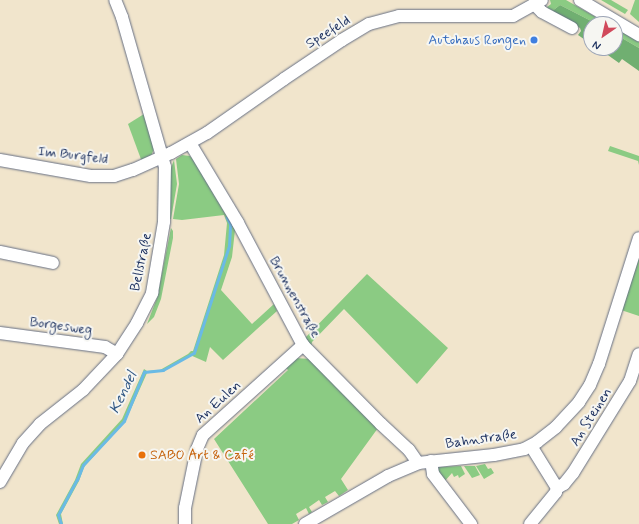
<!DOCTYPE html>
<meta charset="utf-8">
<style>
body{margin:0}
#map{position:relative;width:639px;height:524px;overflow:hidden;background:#f1e5cc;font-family:Mynerve,sans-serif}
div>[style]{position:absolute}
.green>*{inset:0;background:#8bcb83}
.forest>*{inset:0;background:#70af71}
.stream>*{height:2.5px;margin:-1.25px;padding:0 1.25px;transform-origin:1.25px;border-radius:1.25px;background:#6abae5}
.roads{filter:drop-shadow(0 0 1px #666f84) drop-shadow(0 0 1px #666f84)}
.minor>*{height:12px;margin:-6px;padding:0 6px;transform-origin:6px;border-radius:6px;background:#fff}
.dots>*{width:11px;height:11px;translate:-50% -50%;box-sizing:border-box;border:2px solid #f6f6f2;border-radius:50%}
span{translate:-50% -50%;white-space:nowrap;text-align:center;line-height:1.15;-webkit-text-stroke:4px #f6f6f2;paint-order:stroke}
.street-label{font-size:14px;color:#1b2f5e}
.shop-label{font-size:14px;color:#366cbe}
.right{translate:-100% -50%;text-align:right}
.food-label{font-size:14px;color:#c56008}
.left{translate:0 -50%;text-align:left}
.water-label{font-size:15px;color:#335986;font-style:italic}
.north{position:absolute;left:583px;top:16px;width:40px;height:40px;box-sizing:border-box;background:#f6f6f2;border:1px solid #9ea6b7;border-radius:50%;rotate:214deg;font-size:11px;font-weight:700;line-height:16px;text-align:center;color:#1b2f5e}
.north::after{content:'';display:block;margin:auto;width:14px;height:18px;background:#d1495b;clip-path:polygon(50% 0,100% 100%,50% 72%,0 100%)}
</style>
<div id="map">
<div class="green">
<i style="clip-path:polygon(550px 0,566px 0,608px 24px,597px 24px,560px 5px,551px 12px,547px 7px,551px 4px)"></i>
<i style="clip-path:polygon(601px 0,611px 0,628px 10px,625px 14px)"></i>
<i style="clip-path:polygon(635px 0,639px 0,639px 22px,630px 14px)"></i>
<i style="clip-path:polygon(615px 28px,639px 42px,639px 48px,615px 34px)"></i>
<i style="clip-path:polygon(144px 114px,154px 149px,151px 156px,142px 162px,128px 124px)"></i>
<i style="clip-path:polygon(610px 146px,639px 156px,639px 165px,638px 161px,608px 151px)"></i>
<i style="clip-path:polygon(182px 155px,190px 156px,194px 160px,235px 230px,232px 257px,221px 290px,252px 324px,274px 304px,277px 311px,223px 360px,210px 347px,206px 362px,190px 355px,162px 371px,147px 373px,125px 422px,84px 467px,79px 481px,61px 514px,63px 524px,59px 524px,56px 515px,75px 480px,81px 464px,122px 419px,144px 369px,147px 371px,160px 370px,188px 354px,191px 351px,193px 351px,224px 255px,227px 223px,224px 215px,182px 220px,173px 219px,179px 184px,176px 159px)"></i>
<i style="clip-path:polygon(174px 160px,177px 184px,171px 219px,168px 219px,171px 168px)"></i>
<i style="clip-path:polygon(171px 228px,173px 231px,173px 238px,161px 299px,154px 317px,147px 324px,157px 298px)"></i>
<i style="clip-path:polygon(639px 255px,639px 316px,621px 310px)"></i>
<i style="clip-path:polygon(367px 274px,448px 348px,417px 384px,344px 309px,312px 342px,311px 347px,304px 339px)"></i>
<i style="clip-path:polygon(294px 358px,312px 359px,378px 428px,341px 479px,348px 490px,339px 496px,335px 491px,325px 497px,328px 502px,322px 505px,319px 500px,309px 507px,312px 512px,309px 514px,306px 508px,296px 514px,299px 520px,292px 524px,268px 524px,214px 439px,288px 370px,285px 367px)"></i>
<i style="clip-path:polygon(485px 464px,488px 469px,491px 468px,494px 473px,484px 479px,476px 466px)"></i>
<i style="clip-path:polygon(461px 466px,465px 474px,459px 478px,458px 475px,454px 477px,452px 473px,444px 482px,437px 467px)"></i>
<i style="clip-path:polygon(464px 466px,475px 466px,480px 475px,472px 478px)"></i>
</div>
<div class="forest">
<i style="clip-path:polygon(560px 5px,597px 24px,591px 24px,591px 44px,578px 35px,581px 31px,580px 28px,562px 17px,551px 12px)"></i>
<i style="clip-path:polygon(615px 34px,639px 48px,639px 71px,622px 59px,619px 63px,598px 48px,615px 48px)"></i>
</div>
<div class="stream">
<i style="left:61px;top:524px;width:9px;rotate:-108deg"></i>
<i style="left:58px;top:515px;width:40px;rotate:-62deg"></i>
<i style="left:77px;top:480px;width:16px;rotate:-68deg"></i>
<i style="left:83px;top:465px;width:60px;rotate:-47deg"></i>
<i style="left:124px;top:421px;width:53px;rotate:-67.8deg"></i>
<i style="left:144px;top:372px;width:19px;rotate:-6deg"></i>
<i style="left:163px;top:370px;width:35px;rotate:-29deg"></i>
<i style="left:194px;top:353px;width:113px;rotate:-71.9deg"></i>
<i style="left:229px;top:246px;width:22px;rotate:-87deg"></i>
<i style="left:230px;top:224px;width:7px;rotate:-117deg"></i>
</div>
<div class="roads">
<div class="minor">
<i style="left:580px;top:0;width:69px;rotate:30.7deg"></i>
<i style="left:534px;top:4px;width:11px;rotate:45deg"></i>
<i style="left:542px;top:12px;width:34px;rotate:28deg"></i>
<i style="left:190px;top:143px;width:93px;rotate:59deg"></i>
<i style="left:238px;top:223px;width:138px;rotate:62deg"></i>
<i style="left:303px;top:345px;width:111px;rotate:45.4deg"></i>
<i style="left:381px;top:424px;width:38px;rotate:43deg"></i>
<i style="left:409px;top:450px;width:16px;rotate:55deg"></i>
<i style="left:0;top:160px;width:92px;rotate:10deg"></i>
<i style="left:91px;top:176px;width:23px"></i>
<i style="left:114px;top:176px;width:20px;rotate:-18deg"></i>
<i style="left:133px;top:170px;width:42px;rotate:-24.1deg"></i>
<i style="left:171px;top:153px;width:41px;rotate:-29.1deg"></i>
<i style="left:207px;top:133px;width:94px;rotate:-35deg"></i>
<i style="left:284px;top:79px;width:70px;rotate:-33.9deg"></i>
<i style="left:342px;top:40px;width:31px;rotate:-31deg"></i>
<i style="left:369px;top:24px;width:31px;rotate:-15deg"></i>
<i style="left:399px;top:16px;width:114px"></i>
<i style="left:513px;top:16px;width:33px;rotate:-29deg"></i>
<i style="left:0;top:252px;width:54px;rotate:11.7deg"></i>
<i style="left:0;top:333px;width:106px;rotate:7.6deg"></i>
<i style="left:105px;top:347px;width:14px;rotate:30deg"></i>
<i style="left:531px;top:446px;width:49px;rotate:58.2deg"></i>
<i style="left:431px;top:461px;width:13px;rotate:81deg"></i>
<i style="left:433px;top:474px;width:63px;rotate:52.8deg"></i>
<i style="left:0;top:482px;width:45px;rotate:-59.5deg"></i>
<i style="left:23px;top:443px;width:25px;rotate:-48deg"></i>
<i style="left:40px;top:424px;width:55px;rotate:-38.3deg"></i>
<i style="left:83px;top:390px;width:50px;rotate:-46.6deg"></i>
<i style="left:117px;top:354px;width:37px;rotate:-57deg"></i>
<i style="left:137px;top:323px;width:34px;rotate:-63deg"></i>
<i style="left:152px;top:293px;width:72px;rotate:-80.4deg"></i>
<i style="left:164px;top:222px;width:55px;rotate:-89deg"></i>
<i style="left:165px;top:167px;width:156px;rotate:-106deg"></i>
<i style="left:122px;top:17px;width:18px;rotate:-112deg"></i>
<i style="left:185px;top:524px;width:16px;rotate:-90deg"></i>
<i style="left:185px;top:508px;width:60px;rotate:-78.5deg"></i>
<i style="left:197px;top:449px;width:15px;rotate:-67deg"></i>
<i style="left:203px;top:435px;width:135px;rotate:-42deg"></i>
<i style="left:305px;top:524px;width:96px;rotate:-30deg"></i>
<i style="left:388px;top:476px;width:33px;rotate:-23deg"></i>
<i style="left:418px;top:463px;width:76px;rotate:-6deg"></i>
<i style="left:494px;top:455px;width:31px;rotate:-11deg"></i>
<i style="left:524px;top:449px;width:15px;rotate:-28deg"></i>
<i style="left:537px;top:442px;width:24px;rotate:-38deg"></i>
<i style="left:556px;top:427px;width:34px;rotate:-47deg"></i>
<i style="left:579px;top:402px;width:20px;rotate:-57deg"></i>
<i style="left:590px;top:385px;width:23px;rotate:-67deg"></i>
<i style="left:599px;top:364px;width:132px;rotate:-72.4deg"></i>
<i style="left:530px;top:524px;width:41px;rotate:-50.9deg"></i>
<i style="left:556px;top:492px;width:4px;rotate:-76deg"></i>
<i style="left:557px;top:488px;width:8px;rotate:-30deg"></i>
<i style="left:564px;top:484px;width:14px;rotate:-51deg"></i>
<i style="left:573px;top:473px;width:108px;rotate:-58.2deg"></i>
<i style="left:630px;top:381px;width:28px;rotate:-72deg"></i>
</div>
</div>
<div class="dots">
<i style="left:534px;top:40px;background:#3f7fe0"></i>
<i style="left:142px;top:455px;background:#e8710a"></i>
</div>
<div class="street-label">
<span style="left:328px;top:32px;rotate:-32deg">Speefeld</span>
<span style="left:73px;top:155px;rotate:7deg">Im Burgfeld</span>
<span style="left:141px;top:262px;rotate:-78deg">Bellstraße</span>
<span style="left:295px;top:297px;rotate:61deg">Brunnenstraße</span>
<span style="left:61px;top:326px;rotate:8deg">Borgesweg</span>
<span style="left:218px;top:402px;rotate:-42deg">An Eulen</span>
<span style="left:591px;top:417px;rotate:-58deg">An Steinen</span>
<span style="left:481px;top:439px;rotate:-8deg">Bahnstraße</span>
</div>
<div class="shop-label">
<span class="right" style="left:526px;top:40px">Autohaus Rongen</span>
</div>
<div class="food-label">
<span class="left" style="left:150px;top:455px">SABO Art &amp; Café</span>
</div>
<div class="water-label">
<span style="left:124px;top:393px;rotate:-64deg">Kendel</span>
</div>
<div class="north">N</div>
</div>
